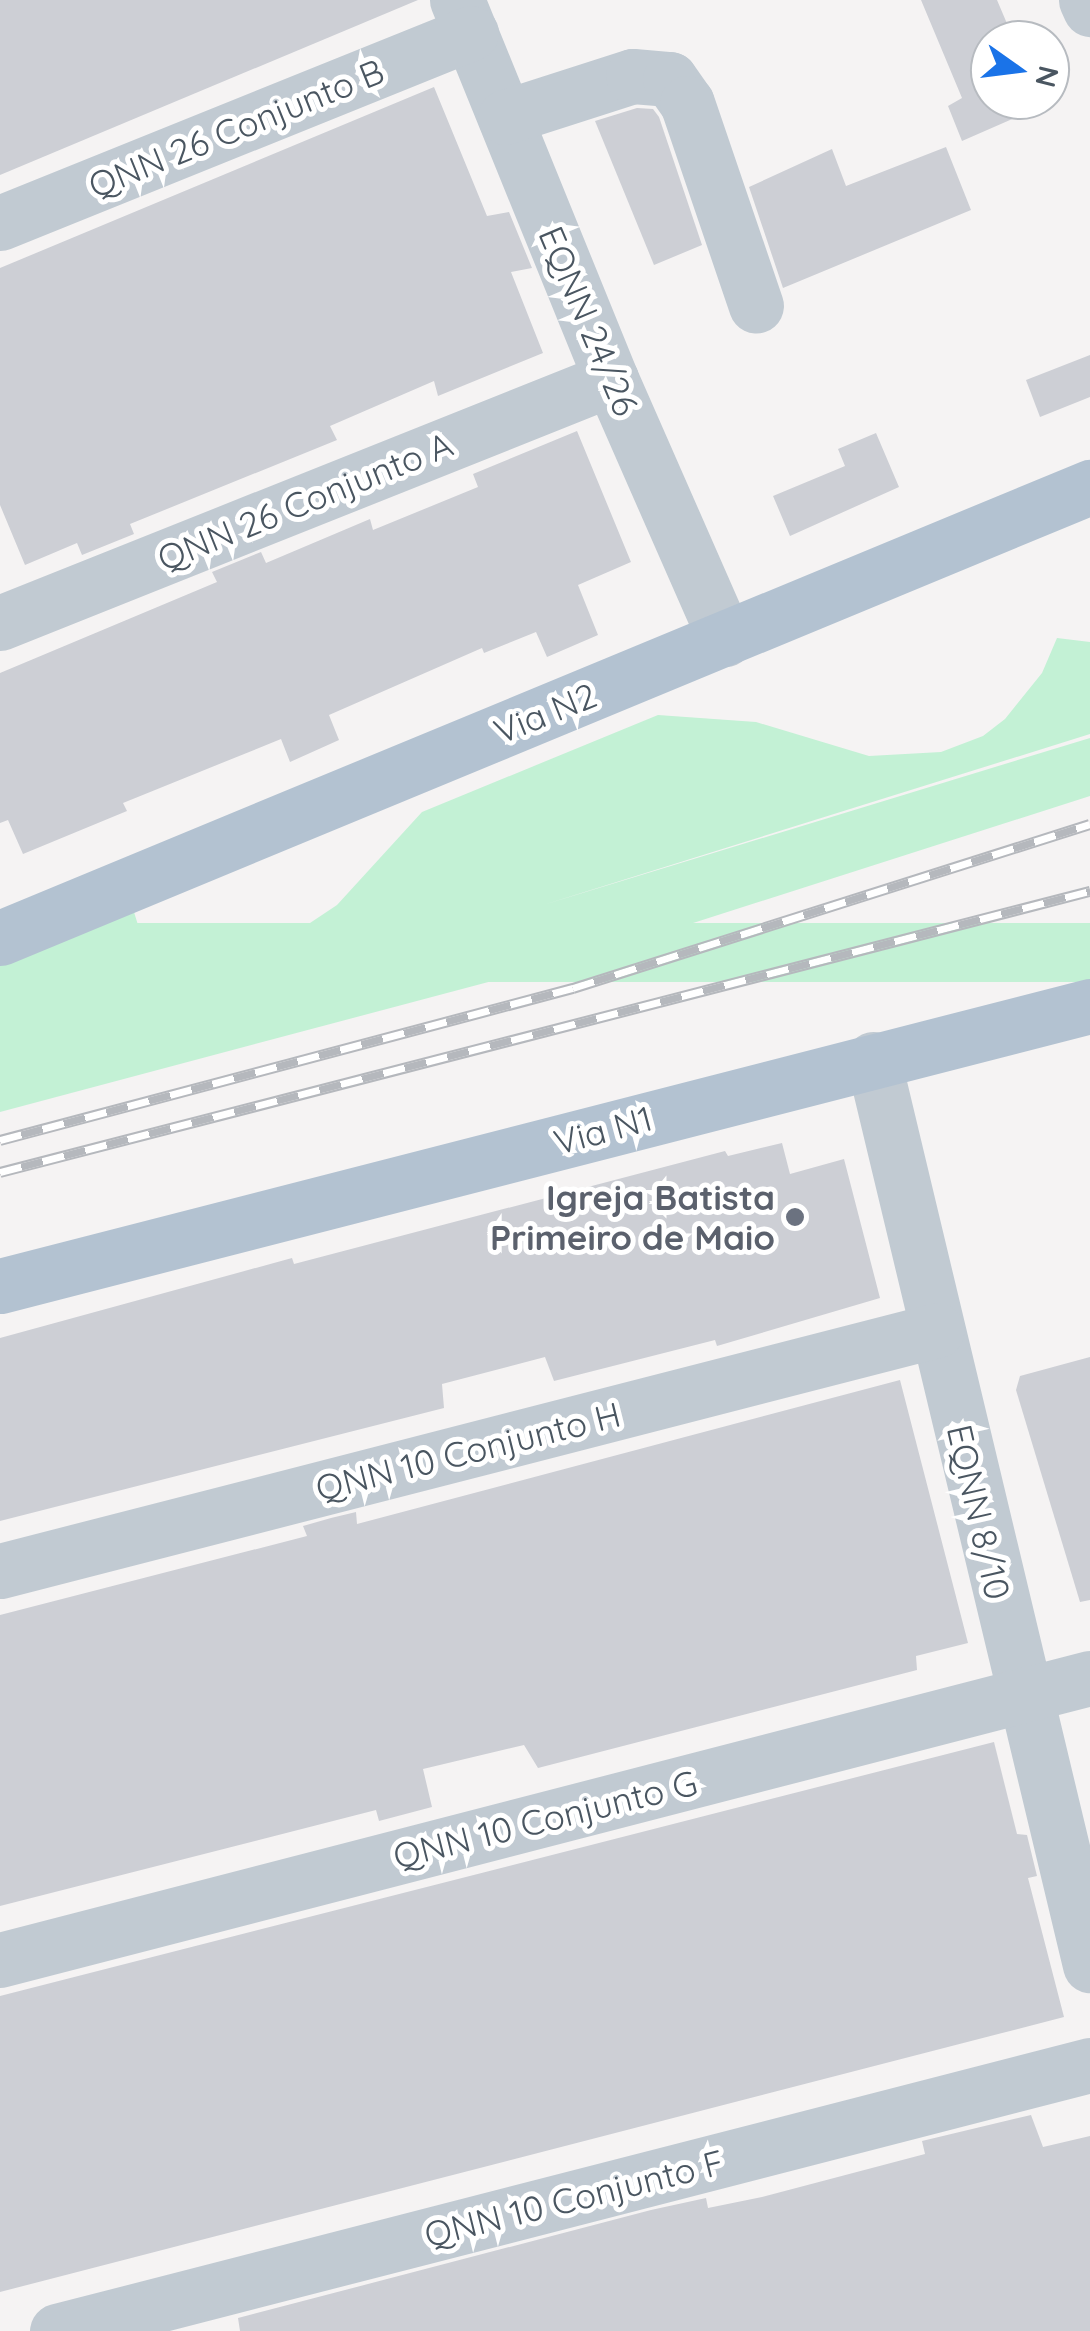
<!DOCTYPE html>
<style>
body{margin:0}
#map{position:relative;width:1090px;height:2331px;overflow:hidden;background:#f5f3f3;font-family:Quicksand,sans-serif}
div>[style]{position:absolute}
.green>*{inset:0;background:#c3f1d5;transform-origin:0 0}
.building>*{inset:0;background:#cdcfd5}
.minor>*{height:55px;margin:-27.5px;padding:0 27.5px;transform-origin:27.5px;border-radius:27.5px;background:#c1cad2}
.major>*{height:55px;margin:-27.5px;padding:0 27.5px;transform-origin:27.5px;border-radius:27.5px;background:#b3c2d1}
.rail>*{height:11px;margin-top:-5.5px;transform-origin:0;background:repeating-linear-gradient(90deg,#fff 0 22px,#b5b8bd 0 44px);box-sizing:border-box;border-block:2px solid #b5b8bd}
.dots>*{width:28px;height:28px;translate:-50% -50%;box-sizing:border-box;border:5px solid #fff;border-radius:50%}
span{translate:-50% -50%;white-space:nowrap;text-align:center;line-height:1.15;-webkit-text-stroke:10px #fff;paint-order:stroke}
.street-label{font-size:35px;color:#4a5661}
.worship-label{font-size:35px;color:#5b616d;font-weight:700}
.right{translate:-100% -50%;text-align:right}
.north{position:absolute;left:970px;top:20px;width:100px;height:100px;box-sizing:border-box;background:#fff;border:2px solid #b7bbc0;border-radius:50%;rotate:104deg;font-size:28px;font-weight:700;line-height:40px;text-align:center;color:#4a5661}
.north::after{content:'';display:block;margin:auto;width:35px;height:45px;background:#1a73e8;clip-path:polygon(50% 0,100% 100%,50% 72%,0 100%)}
</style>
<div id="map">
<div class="green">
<i style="clip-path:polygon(1057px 638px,1090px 642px,1090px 734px,543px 905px,1090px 738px,1090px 796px,612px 949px,0 1112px,0 968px,134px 912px,147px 954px,196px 935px,276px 932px,310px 923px,337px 905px,422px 812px,658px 715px,756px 722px,869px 756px,941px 752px,983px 736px,1005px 719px,1042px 673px)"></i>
<i style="left:1090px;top:923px;width:59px;height:1126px;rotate:90deg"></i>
</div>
<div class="building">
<i style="clip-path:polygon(0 0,418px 0,0 175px)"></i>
<i style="clip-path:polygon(921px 0,997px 0,1014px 40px,990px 40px,990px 100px,1040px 100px,1042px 106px,962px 141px,948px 106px,962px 98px)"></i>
<i style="clip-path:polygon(434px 87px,487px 216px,509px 212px,532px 268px,511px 272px,543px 353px,438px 396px,434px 381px,330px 426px,337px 440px,130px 524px,134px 534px,82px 555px,77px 543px,25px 565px,0 505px,0 268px)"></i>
<i style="clip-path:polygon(637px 108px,653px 109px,659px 117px,702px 245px,654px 265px,595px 121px)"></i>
<i style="clip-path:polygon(946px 147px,971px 210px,783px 288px,749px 187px,832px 149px,846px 186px)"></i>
<i style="clip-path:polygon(1090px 355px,1090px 397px,1040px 417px,1026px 380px)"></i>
<i style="clip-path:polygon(577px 431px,631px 562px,578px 585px,598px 635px,547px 657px,536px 632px,484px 653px,482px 648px,329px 715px,339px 740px,290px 762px,281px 739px,123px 803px,127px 811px,23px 854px,8px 820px,0 823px,0 673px,217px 582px,212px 572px,261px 552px,266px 563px,370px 519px,373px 530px,478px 487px,473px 474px)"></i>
<i style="clip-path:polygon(876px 433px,899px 487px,790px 536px,773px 496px,845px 466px,838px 449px)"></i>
<i style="clip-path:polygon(782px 1143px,790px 1174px,844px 1159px,880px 1298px,717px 1346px,715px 1340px,554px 1381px,545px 1357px,442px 1384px,444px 1408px,0 1521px,0 1338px,292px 1258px,294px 1264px,725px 1151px,728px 1156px)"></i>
<i style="clip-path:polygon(1090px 1357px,1090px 1600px,1080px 1602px,1016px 1390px,1020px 1376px)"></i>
<i style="clip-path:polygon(900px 1380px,968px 1643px,916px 1656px,917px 1670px,538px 1768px,524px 1745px,423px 1769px,432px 1807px,379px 1821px,376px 1810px,0 1906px,0 1615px,307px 1536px,303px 1526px,331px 1518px,356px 1512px,357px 1524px)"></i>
<i style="clip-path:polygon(994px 1742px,1017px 1834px,1027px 1835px,1037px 1876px,1028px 1878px,1064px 2017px,0 2292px,0 1996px)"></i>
<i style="clip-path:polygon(1031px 2115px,1043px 2147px,1090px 2136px,1090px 2331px,240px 2331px,238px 2318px,651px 2210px,706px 2198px,708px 2208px,762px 2197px,925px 2154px,922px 2141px)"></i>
</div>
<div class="minor">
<i style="left:457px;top:0;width:409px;rotate:67.9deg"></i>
<i style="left:611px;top:379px;width:284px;rotate:66.3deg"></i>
<i style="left:1086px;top:0;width:10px;rotate:66deg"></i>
<i style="left:505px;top:117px;width:134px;rotate:-17.8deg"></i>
<i style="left:633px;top:76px;width:37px;rotate:5deg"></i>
<i style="left:670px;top:79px;width:29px;rotate:55deg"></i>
<i style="left:687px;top:103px;width:214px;rotate:71.2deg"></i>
<i style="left:0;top:223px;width:508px;rotate:-21.97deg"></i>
<i style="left:0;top:623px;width:658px;rotate:-21.77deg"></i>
<i style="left:873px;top:1059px;width:932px;rotate:76.53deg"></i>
<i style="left:0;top:1571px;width:967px;rotate:-14.42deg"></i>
<i style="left:0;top:1960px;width:1126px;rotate:-14.51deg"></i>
<i style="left:57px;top:2331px;width:1067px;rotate:-14.44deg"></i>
</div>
<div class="major">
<i style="left:0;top:938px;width:1180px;rotate:-22.48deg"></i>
<i style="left:0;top:1286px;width:1125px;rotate:-14.41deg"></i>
</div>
<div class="rail">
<i style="left:0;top:1140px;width:593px;rotate:-14.86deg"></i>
<i style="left:573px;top:988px;width:542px;rotate:-17.6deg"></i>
<i style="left:0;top:1172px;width:1126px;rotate:-14.46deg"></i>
</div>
<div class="dots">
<i style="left:795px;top:1217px;background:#6b7280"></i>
</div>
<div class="street-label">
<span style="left:236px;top:128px;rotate:-22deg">QNN 26 Conjunto B</span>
<span style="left:589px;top:321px;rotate:67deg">EQNN 24/26</span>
<span style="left:305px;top:501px;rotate:-22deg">QNN 26 Conjunto A</span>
<span style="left:545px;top:713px;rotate:-22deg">Via N2</span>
<span style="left:603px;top:1130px;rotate:-15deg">Via N1</span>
<span style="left:468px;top:1451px;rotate:-14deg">QNN 10 Conjunto H</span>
<span style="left:979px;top:1512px;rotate:77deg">EQNN 8/10</span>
<span style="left:545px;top:1819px;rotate:-14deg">QNN 10 Conjunto G</span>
<span style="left:574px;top:2198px;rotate:-14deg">QNN 10 Conjunto F</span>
</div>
<div class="worship-label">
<span class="right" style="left:775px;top:1217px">Igreja Batista<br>Primeiro de Maio</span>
</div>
<div class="north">N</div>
</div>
